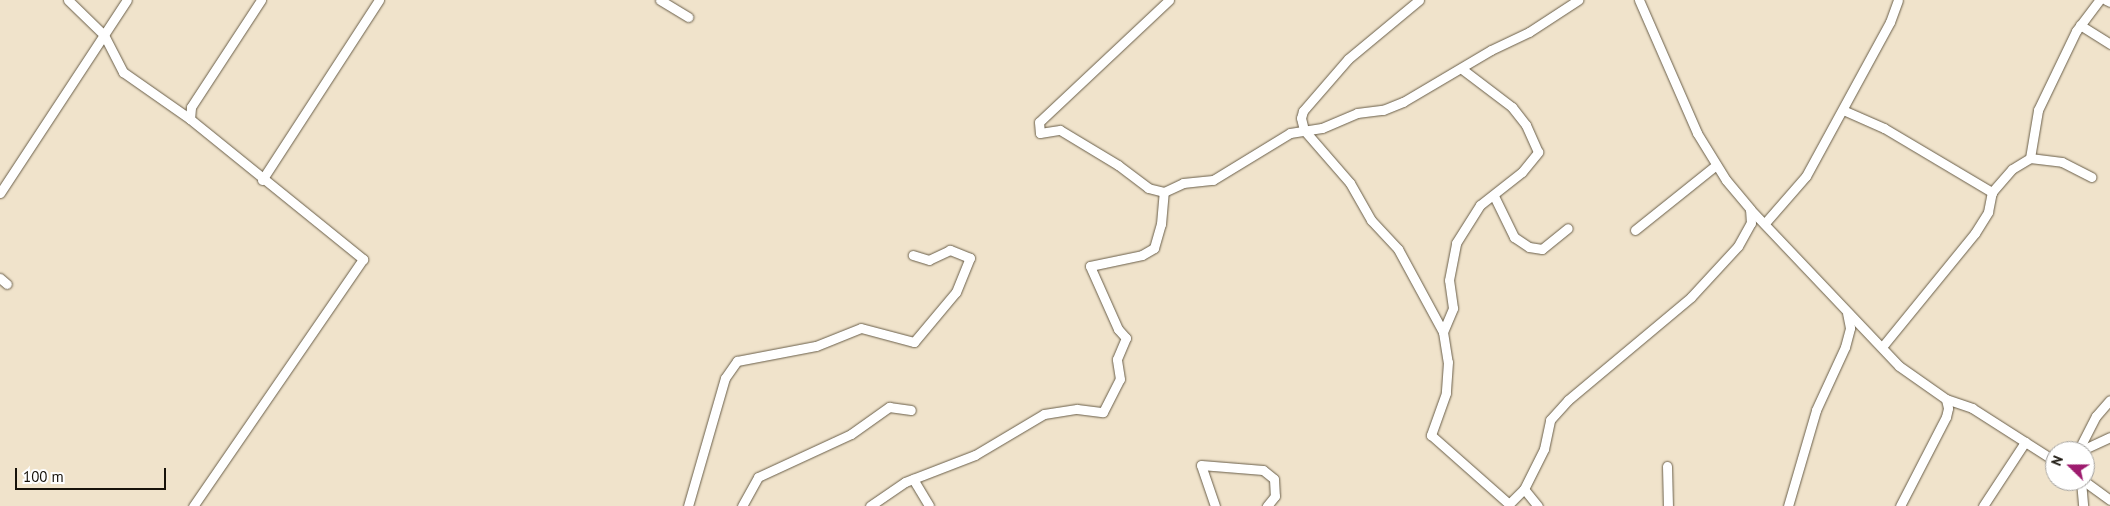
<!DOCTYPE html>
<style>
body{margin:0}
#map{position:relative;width:2110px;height:506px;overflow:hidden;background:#f0e3cb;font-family:"PT Sans",sans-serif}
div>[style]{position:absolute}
.roads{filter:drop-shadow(0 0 1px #695e49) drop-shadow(0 0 1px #695e49)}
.street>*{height:9px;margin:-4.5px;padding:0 4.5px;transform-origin:4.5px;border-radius:4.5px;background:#fff}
span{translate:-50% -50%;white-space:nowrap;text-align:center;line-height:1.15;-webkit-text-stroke:5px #fff;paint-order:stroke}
.north{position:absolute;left:2045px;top:441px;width:50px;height:50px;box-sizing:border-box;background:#fff;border:1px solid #a2a09d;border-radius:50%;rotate:292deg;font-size:14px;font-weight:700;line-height:20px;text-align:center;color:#17120a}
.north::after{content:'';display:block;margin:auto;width:18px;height:22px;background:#9d1b6e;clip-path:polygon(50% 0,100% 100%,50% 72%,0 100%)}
.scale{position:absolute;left:15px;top:468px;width:151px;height:22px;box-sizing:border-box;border:2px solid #17120a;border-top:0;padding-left:6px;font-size:15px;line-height:18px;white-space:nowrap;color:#17120a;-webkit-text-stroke:4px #fff;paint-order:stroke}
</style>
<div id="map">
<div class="roads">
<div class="street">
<i style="left:68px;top:0;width:50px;rotate:44.2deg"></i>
<i style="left:104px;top:35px;width:42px;rotate:62.8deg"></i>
<i style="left:123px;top:72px;width:82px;rotate:35deg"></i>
<i style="left:190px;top:119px;width:223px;rotate:39deg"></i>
<i style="left:363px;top:259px;width:300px;rotate:124.5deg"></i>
<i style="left:660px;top:0;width:33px;rotate:31deg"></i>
<i style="left:1169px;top:0;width:178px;rotate:136.8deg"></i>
<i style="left:1039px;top:122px;width:11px;rotate:85deg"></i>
<i style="left:1040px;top:133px;width:20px;rotate:-9deg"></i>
<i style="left:1060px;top:130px;width:68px;rotate:31.1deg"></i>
<i style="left:1118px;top:165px;width:38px;rotate:37deg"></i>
<i style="left:1148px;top:188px;width:16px;rotate:14deg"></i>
<i style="left:1164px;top:192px;width:21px;rotate:-25deg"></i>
<i style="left:1183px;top:183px;width:30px;rotate:-6deg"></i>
<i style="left:1213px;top:180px;width:90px;rotate:-31.4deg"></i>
<i style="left:1290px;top:133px;width:32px;rotate:-9deg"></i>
<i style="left:1322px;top:128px;width:38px;rotate:-23deg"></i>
<i style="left:1357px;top:113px;width:26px;rotate:-7deg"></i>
<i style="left:1383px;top:110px;width:22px;rotate:-22deg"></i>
<i style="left:1403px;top:102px;width:102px;rotate:-30.6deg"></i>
<i style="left:1491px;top:50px;width:42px;rotate:-25.3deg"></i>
<i style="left:1529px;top:32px;width:59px;rotate:-33.1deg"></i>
<i style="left:1419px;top:0;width:92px;rotate:140.3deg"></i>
<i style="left:1348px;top:59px;width:69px;rotate:130.9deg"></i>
<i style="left:1303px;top:111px;width:7px;rotate:106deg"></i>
<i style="left:1301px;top:118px;width:12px;rotate:76deg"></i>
<i style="left:1304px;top:130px;width:70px;rotate:49deg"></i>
<i style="left:1350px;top:183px;width:43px;rotate:60.4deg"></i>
<i style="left:1371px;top:220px;width:40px;rotate:47deg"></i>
<i style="left:1398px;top:249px;width:94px;rotate:61.5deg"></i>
<i style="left:1443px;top:332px;width:30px;rotate:81deg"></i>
<i style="left:1448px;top:362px;width:31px;rotate:94deg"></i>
<i style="left:1446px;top:393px;width:45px;rotate:109.7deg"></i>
<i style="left:1431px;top:435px;width:104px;rotate:41.5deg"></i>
<i style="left:1509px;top:504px;width:21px;rotate:-45deg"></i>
<i style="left:1524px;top:489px;width:22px;rotate:51deg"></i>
<i style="left:1639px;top:0;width:145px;rotate:66.4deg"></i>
<i style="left:1697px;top:133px;width:55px;rotate:58.3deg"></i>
<i style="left:1726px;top:180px;width:38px;rotate:50deg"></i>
<i style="left:1750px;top:209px;width:216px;rotate:46.5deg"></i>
<i style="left:1899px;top:366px;width:57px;rotate:35.1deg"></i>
<i style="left:1946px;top:399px;width:28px;rotate:19deg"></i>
<i style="left:1972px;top:408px;width:98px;rotate:32.6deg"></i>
<i style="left:2106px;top:0;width:4px;rotate:27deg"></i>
<i style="left:2080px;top:25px;width:36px;rotate:32deg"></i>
<i style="left:1843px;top:110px;width:45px;rotate:23.7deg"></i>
<i style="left:1884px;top:128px;width:126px;rotate:30.7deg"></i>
<i style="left:190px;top:119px;width:12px;rotate:-85deg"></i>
<i style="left:191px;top:107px;width:128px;rotate:-56.8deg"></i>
<i style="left:2030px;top:158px;width:32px;rotate:7deg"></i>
<i style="left:2062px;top:162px;width:33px;rotate:27deg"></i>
<i style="left:262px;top:180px;width:215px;rotate:-57deg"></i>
<i style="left:0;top:193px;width:231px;rotate:-56.7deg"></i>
<i style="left:1494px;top:196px;width:46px;rotate:64deg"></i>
<i style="left:1514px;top:237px;width:18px;rotate:34deg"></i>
<i style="left:1529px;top:247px;width:13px;rotate:9deg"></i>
<i style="left:1542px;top:249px;width:33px;rotate:-39deg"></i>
<i style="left:1765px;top:223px;width:62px;rotate:-48.9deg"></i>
<i style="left:1806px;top:176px;width:175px;rotate:-61.4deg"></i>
<i style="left:1890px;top:22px;width:23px;rotate:-70deg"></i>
<i style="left:1635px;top:230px;width:104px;rotate:-38.7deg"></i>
<i style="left:0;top:278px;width:9px;rotate:41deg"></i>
<i style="left:1443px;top:332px;width:26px;rotate:-67deg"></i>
<i style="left:1453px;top:308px;width:28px;rotate:-98deg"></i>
<i style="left:1449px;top:280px;width:38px;rotate:-79deg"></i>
<i style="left:1456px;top:243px;width:45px;rotate:-57.7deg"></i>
<i style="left:1480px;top:205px;width:53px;rotate:-38.2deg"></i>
<i style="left:1522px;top:172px;width:26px;rotate:-51deg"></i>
<i style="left:1538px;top:152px;width:30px;rotate:-114deg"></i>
<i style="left:1526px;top:125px;width:23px;rotate:-128deg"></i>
<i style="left:1512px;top:107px;width:63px;rotate:-142.8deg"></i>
<i style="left:1882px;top:347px;width:147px;rotate:-50.8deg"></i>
<i style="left:1975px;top:233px;width:25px;rotate:-58deg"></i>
<i style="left:1988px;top:212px;width:20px;rotate:-79deg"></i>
<i style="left:1992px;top:192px;width:30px;rotate:-49deg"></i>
<i style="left:2012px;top:169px;width:21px;rotate:-31deg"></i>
<i style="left:2030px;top:158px;width:49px;rotate:-80.5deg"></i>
<i style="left:2038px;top:110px;width:88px;rotate:-64.3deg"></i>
<i style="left:2076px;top:31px;width:39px;rotate:-53deg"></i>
<i style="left:2078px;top:451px;width:39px;rotate:-63deg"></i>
<i style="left:2096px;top:416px;width:21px;rotate:-49deg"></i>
<i style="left:2080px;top:451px;width:33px;rotate:-25deg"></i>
<i style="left:1667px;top:466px;width:40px;rotate:88.6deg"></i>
<i style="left:913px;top:479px;width:31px;rotate:59deg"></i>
<i style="left:2081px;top:481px;width:25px;rotate:85deg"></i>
<i style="left:2084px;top:481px;width:32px;rotate:36deg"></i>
<i style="left:1524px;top:489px;width:45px;rotate:-63.4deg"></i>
<i style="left:1544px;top:449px;width:30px;rotate:-78deg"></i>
<i style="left:1550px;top:420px;width:27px;rotate:-48deg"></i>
<i style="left:1568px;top:400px;width:160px;rotate:-39.9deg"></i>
<i style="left:1691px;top:297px;width:69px;rotate:-47.3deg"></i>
<i style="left:1738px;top:246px;width:26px;rotate:-61deg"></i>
<i style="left:1751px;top:223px;width:14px;rotate:-94deg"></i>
<i style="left:688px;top:506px;width:133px;rotate:-73.9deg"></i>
<i style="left:725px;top:378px;width:21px;rotate:-55deg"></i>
<i style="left:737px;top:361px;width:80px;rotate:-10.8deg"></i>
<i style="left:816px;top:346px;width:48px;rotate:-21.8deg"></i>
<i style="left:861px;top:328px;width:55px;rotate:14.8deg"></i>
<i style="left:914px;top:342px;width:65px;rotate:-50deg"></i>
<i style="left:956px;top:292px;width:37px;rotate:-68deg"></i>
<i style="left:970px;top:258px;width:22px;rotate:-158deg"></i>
<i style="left:950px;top:250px;width:23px;rotate:155deg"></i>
<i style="left:929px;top:260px;width:17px;rotate:-163deg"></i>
<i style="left:742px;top:506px;width:33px;rotate:-61deg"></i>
<i style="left:758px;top:477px;width:102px;rotate:-24.8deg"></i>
<i style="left:851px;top:434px;width:47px;rotate:-35.4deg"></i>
<i style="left:889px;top:407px;width:22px;rotate:8deg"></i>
<i style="left:870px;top:506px;width:42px;rotate:-34.4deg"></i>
<i style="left:905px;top:482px;width:75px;rotate:-21.1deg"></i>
<i style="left:975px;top:455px;width:80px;rotate:-30.7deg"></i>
<i style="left:1044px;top:414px;width:33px;rotate:-9deg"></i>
<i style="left:1077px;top:409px;width:26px;rotate:7deg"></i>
<i style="left:1103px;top:412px;width:37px;rotate:-63deg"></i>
<i style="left:1120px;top:379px;width:20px;rotate:-99deg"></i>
<i style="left:1117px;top:359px;width:23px;rotate:-67deg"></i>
<i style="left:1126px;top:338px;width:12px;rotate:-132deg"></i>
<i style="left:1118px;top:329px;width:69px;rotate:-114deg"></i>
<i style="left:1090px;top:266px;width:53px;rotate:-11.9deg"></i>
<i style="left:1142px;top:255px;width:14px;rotate:-30deg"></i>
<i style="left:1154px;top:248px;width:25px;rotate:-74deg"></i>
<i style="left:1161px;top:224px;width:32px;rotate:-85deg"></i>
<i style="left:1215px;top:506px;width:43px;rotate:-108.9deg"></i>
<i style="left:1201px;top:465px;width:62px;rotate:4.6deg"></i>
<i style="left:1263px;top:470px;width:14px;rotate:39deg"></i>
<i style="left:1274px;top:479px;width:17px;rotate:87deg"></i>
<i style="left:1275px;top:496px;width:13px;rotate:129deg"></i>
<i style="left:1788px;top:506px;width:100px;rotate:-73.7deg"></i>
<i style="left:1816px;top:410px;width:69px;rotate:-65.3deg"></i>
<i style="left:1845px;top:347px;width:20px;rotate:-75deg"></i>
<i style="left:1850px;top:328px;width:15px;rotate:-101deg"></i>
<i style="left:1900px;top:506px;width:100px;rotate:-62.7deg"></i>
<i style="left:1946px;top:417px;width:9px;rotate:-77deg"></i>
<i style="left:1948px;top:408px;width:9px;rotate:-103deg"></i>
<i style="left:1983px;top:506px;width:77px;rotate:-56.7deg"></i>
</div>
</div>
<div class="north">N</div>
<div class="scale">100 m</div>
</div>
